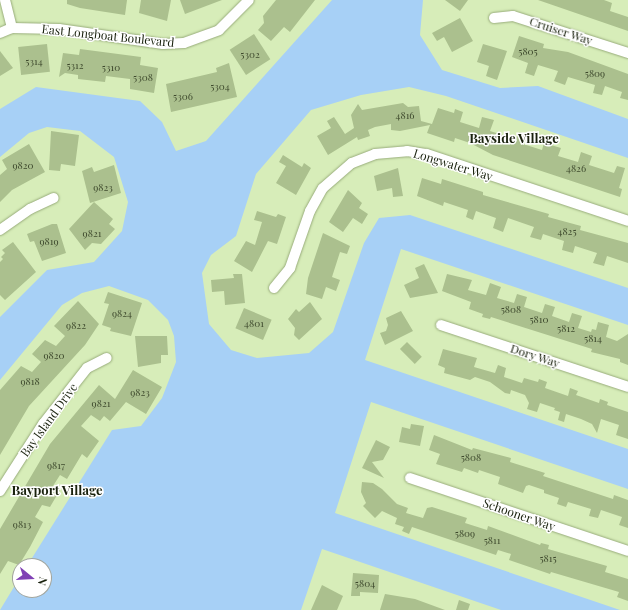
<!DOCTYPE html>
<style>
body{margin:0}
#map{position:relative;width:628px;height:610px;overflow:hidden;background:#d7edb9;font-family:"Playfair Display",serif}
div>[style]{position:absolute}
.water>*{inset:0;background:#a7d0f6}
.building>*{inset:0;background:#abc08e;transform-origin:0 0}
.roads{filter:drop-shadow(0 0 1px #98ac7b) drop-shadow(0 0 1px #98ac7b)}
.minor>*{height:10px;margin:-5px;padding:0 5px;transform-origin:5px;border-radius:5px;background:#fff}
span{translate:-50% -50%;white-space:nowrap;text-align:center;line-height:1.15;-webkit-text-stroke:3px #fff;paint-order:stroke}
.number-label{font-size:10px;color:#3e492d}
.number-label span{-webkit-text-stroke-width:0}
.street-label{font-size:12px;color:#19210d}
.neighbourhood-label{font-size:13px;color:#19210d;font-weight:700}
.north{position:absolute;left:12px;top:558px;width:40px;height:40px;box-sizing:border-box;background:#fff;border:1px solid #a3a69e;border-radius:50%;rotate:108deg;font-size:11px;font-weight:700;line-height:16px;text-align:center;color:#19210d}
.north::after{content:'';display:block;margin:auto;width:14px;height:18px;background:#8040b5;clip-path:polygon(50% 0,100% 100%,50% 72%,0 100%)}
</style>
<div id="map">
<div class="water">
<i style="clip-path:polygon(332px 0,423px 0,420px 35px,442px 70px,500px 88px,538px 86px,628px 119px,628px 158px,446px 96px,409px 87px,361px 95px,311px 110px,256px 174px,236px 236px,211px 255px,202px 273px,209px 324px,231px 350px,257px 358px,309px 353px,333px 332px,364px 243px,379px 218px,410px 215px,628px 288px,628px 325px,401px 249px,365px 360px,628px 449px,628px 489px,371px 402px,335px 513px,620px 610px,501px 610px,322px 549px,301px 610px,0 610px,20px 577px,20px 590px,44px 590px,44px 566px,27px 566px,112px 430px,141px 426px,162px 398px,176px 362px,174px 336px,168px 320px,148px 300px,109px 286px,82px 293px,62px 305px,0 380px,0 317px,47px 270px,94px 262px,122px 231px,128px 202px,114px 157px,80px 131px,47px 127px,29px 133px,0 157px,0 109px,36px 87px,140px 101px,162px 122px,176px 151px,206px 141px)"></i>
</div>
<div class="building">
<i style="clip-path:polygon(67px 0,127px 0,125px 15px,80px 8px,67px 4px)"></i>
<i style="clip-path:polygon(141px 0,171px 0,167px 21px,139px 13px)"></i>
<i style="clip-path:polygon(180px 0,222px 0,185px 14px)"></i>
<i style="clip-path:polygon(276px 0,315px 0,290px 32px,284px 27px,271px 41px,258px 30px,264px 23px,263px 16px)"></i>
<i style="clip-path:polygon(445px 0,468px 0,460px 11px)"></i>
<i style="clip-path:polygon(538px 0,604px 0,612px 3px,610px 11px,628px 17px,628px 31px)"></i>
<i style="clip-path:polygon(460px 18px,473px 41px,452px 52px,444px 37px,437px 41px,432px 33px)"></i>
<i style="left:254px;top:34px;width:30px;height:29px;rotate:57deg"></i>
<i style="clip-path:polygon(519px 36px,544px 44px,543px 48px,568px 52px,628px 74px,628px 100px,620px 98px,622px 92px,605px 86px,602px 95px,593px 93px,595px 85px,568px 77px,565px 85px,554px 81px,558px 71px,538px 65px,534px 76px,525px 73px,528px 63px,512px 57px)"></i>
<i style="left:47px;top:44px;width:28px;height:29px;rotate:84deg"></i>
<i style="clip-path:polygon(483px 44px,507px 51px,497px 80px,486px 76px,489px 66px,477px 62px)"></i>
<i style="clip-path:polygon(80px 49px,141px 57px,140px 65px,158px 68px,154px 93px,130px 89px,130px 79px,106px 76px,105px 82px,78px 79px,78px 75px,65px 73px,59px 77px,63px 53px,79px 55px)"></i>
<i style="clip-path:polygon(0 51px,13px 68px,0 76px)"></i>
<i style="clip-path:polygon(229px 63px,237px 97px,171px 112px,166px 84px,217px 72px,216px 68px)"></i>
<i style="clip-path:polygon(403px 103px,408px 107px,419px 106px,421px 121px,432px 124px,438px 108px,454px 113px,455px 109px,463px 112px,460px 122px,479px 128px,482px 117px,494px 120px,490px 131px,516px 139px,519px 132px,526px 134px,523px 144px,542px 150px,544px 143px,561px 148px,558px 156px,578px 162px,581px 152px,592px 156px,589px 165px,614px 173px,617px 166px,625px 168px,619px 188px,622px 189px,620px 197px,493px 155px,470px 143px,455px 138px,454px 142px,427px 133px,430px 125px,400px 131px,391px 130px,391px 124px,375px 127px,368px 130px,370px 136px,358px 140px,357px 137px,328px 155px,317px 136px,331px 128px,327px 121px,334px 117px,345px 134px,354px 128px,351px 115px,358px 104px,362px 110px)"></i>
<i style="clip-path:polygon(51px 131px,79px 135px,75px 166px,61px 164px,60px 171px,49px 170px)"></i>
<i style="clip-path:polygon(29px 144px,45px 172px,12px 190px,0 202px,0 175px,7px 169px,2px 160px)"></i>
<i style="clip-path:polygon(283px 155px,302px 167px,304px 163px,311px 168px,296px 195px,276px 183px,286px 166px,279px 162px)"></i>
<i style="clip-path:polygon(114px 165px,121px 193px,90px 203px,82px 171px,92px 167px,94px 172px)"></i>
<i style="clip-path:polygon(398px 168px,403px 196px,393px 197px,392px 188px,377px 191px,374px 176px)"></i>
<i style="clip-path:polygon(422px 178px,441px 184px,442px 179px,483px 192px,483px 195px,549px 214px,548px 217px,581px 226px,580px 230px,628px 243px,628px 263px,607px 256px,604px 266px,593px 263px,597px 253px,575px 246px,573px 253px,562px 250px,564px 241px,543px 234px,541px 240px,530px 237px,534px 227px,508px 218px,503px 232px,493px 228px,496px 218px,476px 211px,473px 220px,466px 217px,468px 210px,444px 202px,443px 206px,417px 196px)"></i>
<i style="clip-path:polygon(348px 190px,362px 203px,359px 208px,368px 214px,362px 224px,353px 218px,343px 232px,329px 222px)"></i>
<i style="clip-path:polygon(94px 202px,113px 219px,109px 224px,115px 229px,101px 244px,92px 243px,85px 250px,69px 229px)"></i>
<i style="clip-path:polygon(257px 211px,276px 217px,278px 214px,286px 217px,277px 244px,268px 241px,252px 272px,234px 261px,246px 241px,255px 245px,262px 222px,254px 220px)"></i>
<i style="clip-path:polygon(52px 224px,57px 224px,66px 253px,42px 261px,34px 241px,30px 242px,27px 234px)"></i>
<i style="clip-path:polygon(323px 233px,350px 246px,347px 254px,340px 252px,332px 277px,340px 280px,336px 291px,326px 287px,322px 299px,306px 294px,308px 278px)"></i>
<i style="clip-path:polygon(13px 242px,36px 272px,5px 300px,0 295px,0 262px,3px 259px,1px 257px,5px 253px,2px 250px)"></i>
<i style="clip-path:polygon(424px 264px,438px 293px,410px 298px,404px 285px,419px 278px,415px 268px)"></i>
<i style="clip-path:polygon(233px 274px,242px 274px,245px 303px,225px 305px,224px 291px,212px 292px,211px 280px,234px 278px)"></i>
<i style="clip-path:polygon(447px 274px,472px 280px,468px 290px,486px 295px,490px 283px,501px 287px,497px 298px,514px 303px,517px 294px,527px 297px,524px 307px,542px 313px,545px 304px,555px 307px,552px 316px,569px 322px,572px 313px,582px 316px,578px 328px,591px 332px,592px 329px,596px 330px,598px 322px,609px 325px,606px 337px,617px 341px,628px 334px,628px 365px,620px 362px,620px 359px,591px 352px,592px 349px,491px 317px,490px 319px,482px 317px,483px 314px,469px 309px,471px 302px,442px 291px)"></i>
<i style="clip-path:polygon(108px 292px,142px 303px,131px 336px,110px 331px,111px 328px,102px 325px,109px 304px,104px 303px)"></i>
<i style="clip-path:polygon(78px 301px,99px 324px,85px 345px,29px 406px,0 455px,0 390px,21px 366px,32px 372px,41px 362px,32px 354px,45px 340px,56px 346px,65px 336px,54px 326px)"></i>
<i style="clip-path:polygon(310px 302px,322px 319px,299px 340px,294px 335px,295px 328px,288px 319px,296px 309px,299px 312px)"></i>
<i style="left:244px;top:308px;width:30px;height:22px;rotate:23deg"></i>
<i style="clip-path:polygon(401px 311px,413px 331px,385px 345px,380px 333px,386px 331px,388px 325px,386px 318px)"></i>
<i style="clip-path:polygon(135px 336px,167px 336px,168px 355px,161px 355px,161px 363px,138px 367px)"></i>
<i style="left:407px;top:342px;width:21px;height:10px;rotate:45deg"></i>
<i style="clip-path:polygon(443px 349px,477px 358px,474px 367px,495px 373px,498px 365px,506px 368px,504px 377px,522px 383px,524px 378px,538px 382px,539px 379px,547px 382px,545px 388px,568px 396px,570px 388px,578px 391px,576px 395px,599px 403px,600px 399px,608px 402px,607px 405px,628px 412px,628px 439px,616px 435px,619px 425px,601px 419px,597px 433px,592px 424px,581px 419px,566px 414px,564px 422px,558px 420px,560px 412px,554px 410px,555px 408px,540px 403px,537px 412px,527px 409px,529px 403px,525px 395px,511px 390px,510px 394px,505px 393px,490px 382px,475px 377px,470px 380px,444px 373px,445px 368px,438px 365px)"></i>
<i style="clip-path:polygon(133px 370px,162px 387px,146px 414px,126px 402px,110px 421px,104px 416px,100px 421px,91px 415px,81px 426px,99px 441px,87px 458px,82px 454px,67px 479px,60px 475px,53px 486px,60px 490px,50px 507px,42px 505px,35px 517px,43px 522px,30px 547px,19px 565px,8px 561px,0 574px,0 529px,50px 444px,99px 385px,115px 399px)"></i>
<i style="clip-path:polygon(411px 424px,424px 426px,420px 446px,399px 442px,402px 427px,410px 429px)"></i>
<i style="clip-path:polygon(434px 435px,472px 450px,473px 448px,511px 458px,510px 462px,545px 473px,543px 476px,613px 499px,614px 495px,628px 500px,628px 528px,619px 525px,622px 517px,601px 510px,598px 518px,589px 516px,591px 509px,568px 502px,566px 507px,557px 504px,559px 498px,544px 493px,544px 490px,529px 485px,526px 486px,523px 493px,498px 484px,500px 477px,479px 470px,478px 473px,464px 468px,462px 472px,436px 464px,440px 454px,429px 450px)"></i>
<i style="clip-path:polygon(376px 440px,390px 447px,383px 460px,372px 462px,384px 478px,362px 468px)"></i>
<i style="clip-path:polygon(362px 482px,373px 483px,382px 489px,397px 504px,408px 508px,406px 513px,423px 518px,427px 508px,432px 507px,467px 518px,465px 523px,487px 530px,488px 526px,540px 545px,541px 543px,549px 545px,548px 549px,607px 566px,605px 572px,628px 579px,628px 601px,617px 597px,619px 592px,551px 572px,550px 574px,509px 560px,511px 554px,498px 550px,496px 555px,412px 527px,409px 534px,402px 531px,404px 527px,395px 524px,397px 518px,382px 511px,375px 518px,363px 506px,366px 503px,361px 492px)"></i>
<i style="clip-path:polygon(353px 573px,379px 575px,378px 593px,360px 592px,360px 596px,351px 596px)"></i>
<i style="clip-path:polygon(322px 585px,343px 596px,337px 610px,311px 610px)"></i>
<i style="clip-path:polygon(385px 594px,415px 599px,445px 610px,380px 610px)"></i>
<i style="clip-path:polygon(459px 600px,470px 604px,468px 610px,456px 610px)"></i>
</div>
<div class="roads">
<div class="minor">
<i style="left:5px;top:0;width:29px;rotate:76deg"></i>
<i style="left:494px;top:18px;width:19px;rotate:-6deg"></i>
<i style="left:513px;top:16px;width:121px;rotate:17.8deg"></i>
<i style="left:0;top:33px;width:13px;rotate:-23deg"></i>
<i style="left:12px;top:28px;width:47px;rotate:1.2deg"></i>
<i style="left:59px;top:29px;width:105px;rotate:8.2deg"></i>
<i style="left:163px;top:44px;width:21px;rotate:-3deg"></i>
<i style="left:184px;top:43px;width:37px;rotate:-20deg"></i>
<i style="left:219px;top:30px;width:42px;rotate:-45deg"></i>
<i style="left:0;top:230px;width:37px;rotate:-35deg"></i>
<i style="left:30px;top:209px;width:26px;rotate:-25deg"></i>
<i style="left:274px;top:288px;width:26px;rotate:-51deg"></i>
<i style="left:290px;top:268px;width:60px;rotate:-70.7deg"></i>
<i style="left:310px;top:211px;width:26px;rotate:-61deg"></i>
<i style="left:323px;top:188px;width:38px;rotate:-41deg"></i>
<i style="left:352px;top:163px;width:25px;rotate:-21deg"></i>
<i style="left:375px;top:154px;width:32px;rotate:-5deg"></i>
<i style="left:407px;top:151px;width:20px;rotate:9deg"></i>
<i style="left:427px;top:154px;width:212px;rotate:18.4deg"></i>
<i style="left:441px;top:325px;width:197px;rotate:18.3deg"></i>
<i style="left:410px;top:478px;width:230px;rotate:18.5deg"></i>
<i style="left:0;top:491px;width:80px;rotate:-57.3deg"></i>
<i style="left:43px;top:424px;width:71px;rotate:-51.8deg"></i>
<i style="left:87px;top:368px;width:22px;rotate:-27deg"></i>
</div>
</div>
<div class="number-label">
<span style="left:528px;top:52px">5805</span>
<span style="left:250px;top:55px">5302</span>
<span style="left:34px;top:62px">5314</span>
<span style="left:75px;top:66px">5312</span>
<span style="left:111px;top:68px">5310</span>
<span style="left:595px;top:74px">5809</span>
<span style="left:143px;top:78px">5308</span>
<span style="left:220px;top:87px">5304</span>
<span style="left:183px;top:97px">5306</span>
<span style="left:405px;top:116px">4816</span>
<span style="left:23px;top:166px">9820</span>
<span style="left:576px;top:169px">4826</span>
<span style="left:103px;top:188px">9823</span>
<span style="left:567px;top:232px">4825</span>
<span style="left:92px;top:234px">9821</span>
<span style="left:49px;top:242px">9819</span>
<span style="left:511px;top:310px">5808</span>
<span style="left:122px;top:314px">9824</span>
<span style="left:539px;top:320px">5810</span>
<span style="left:254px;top:324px">4801</span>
<span style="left:76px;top:326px">9822</span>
<span style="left:566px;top:329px">5812</span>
<span style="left:593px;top:339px">5814</span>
<span style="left:54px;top:356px">9820</span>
<span style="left:30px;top:382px">9818</span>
<span style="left:140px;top:393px">9823</span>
<span style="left:101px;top:404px">9821</span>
<span style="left:471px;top:458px">5808</span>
<span style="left:56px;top:466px">9817</span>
<span style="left:22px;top:525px">9813</span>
<span style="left:465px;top:534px">5809</span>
<span style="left:492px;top:541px">5811</span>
<span style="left:548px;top:559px">5815</span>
<span style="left:365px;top:584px">5804</span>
</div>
<div class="street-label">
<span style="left:561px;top:31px;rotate:18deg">Cruiser Way</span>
<span style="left:108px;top:36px;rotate:6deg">East Longboat Boulevard</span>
<span style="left:453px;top:165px;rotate:17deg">Longwater Way</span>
<span style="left:535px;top:356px;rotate:18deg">Dory Way</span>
<span style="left:49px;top:420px;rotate:-54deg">Bay Island Drive</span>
<span style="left:519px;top:515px;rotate:19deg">Schooner Way</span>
</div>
<div class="neighbourhood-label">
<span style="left:514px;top:138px">Bayside Village</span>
<span style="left:57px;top:490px">Bayport Village</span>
</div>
<div class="north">N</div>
</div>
